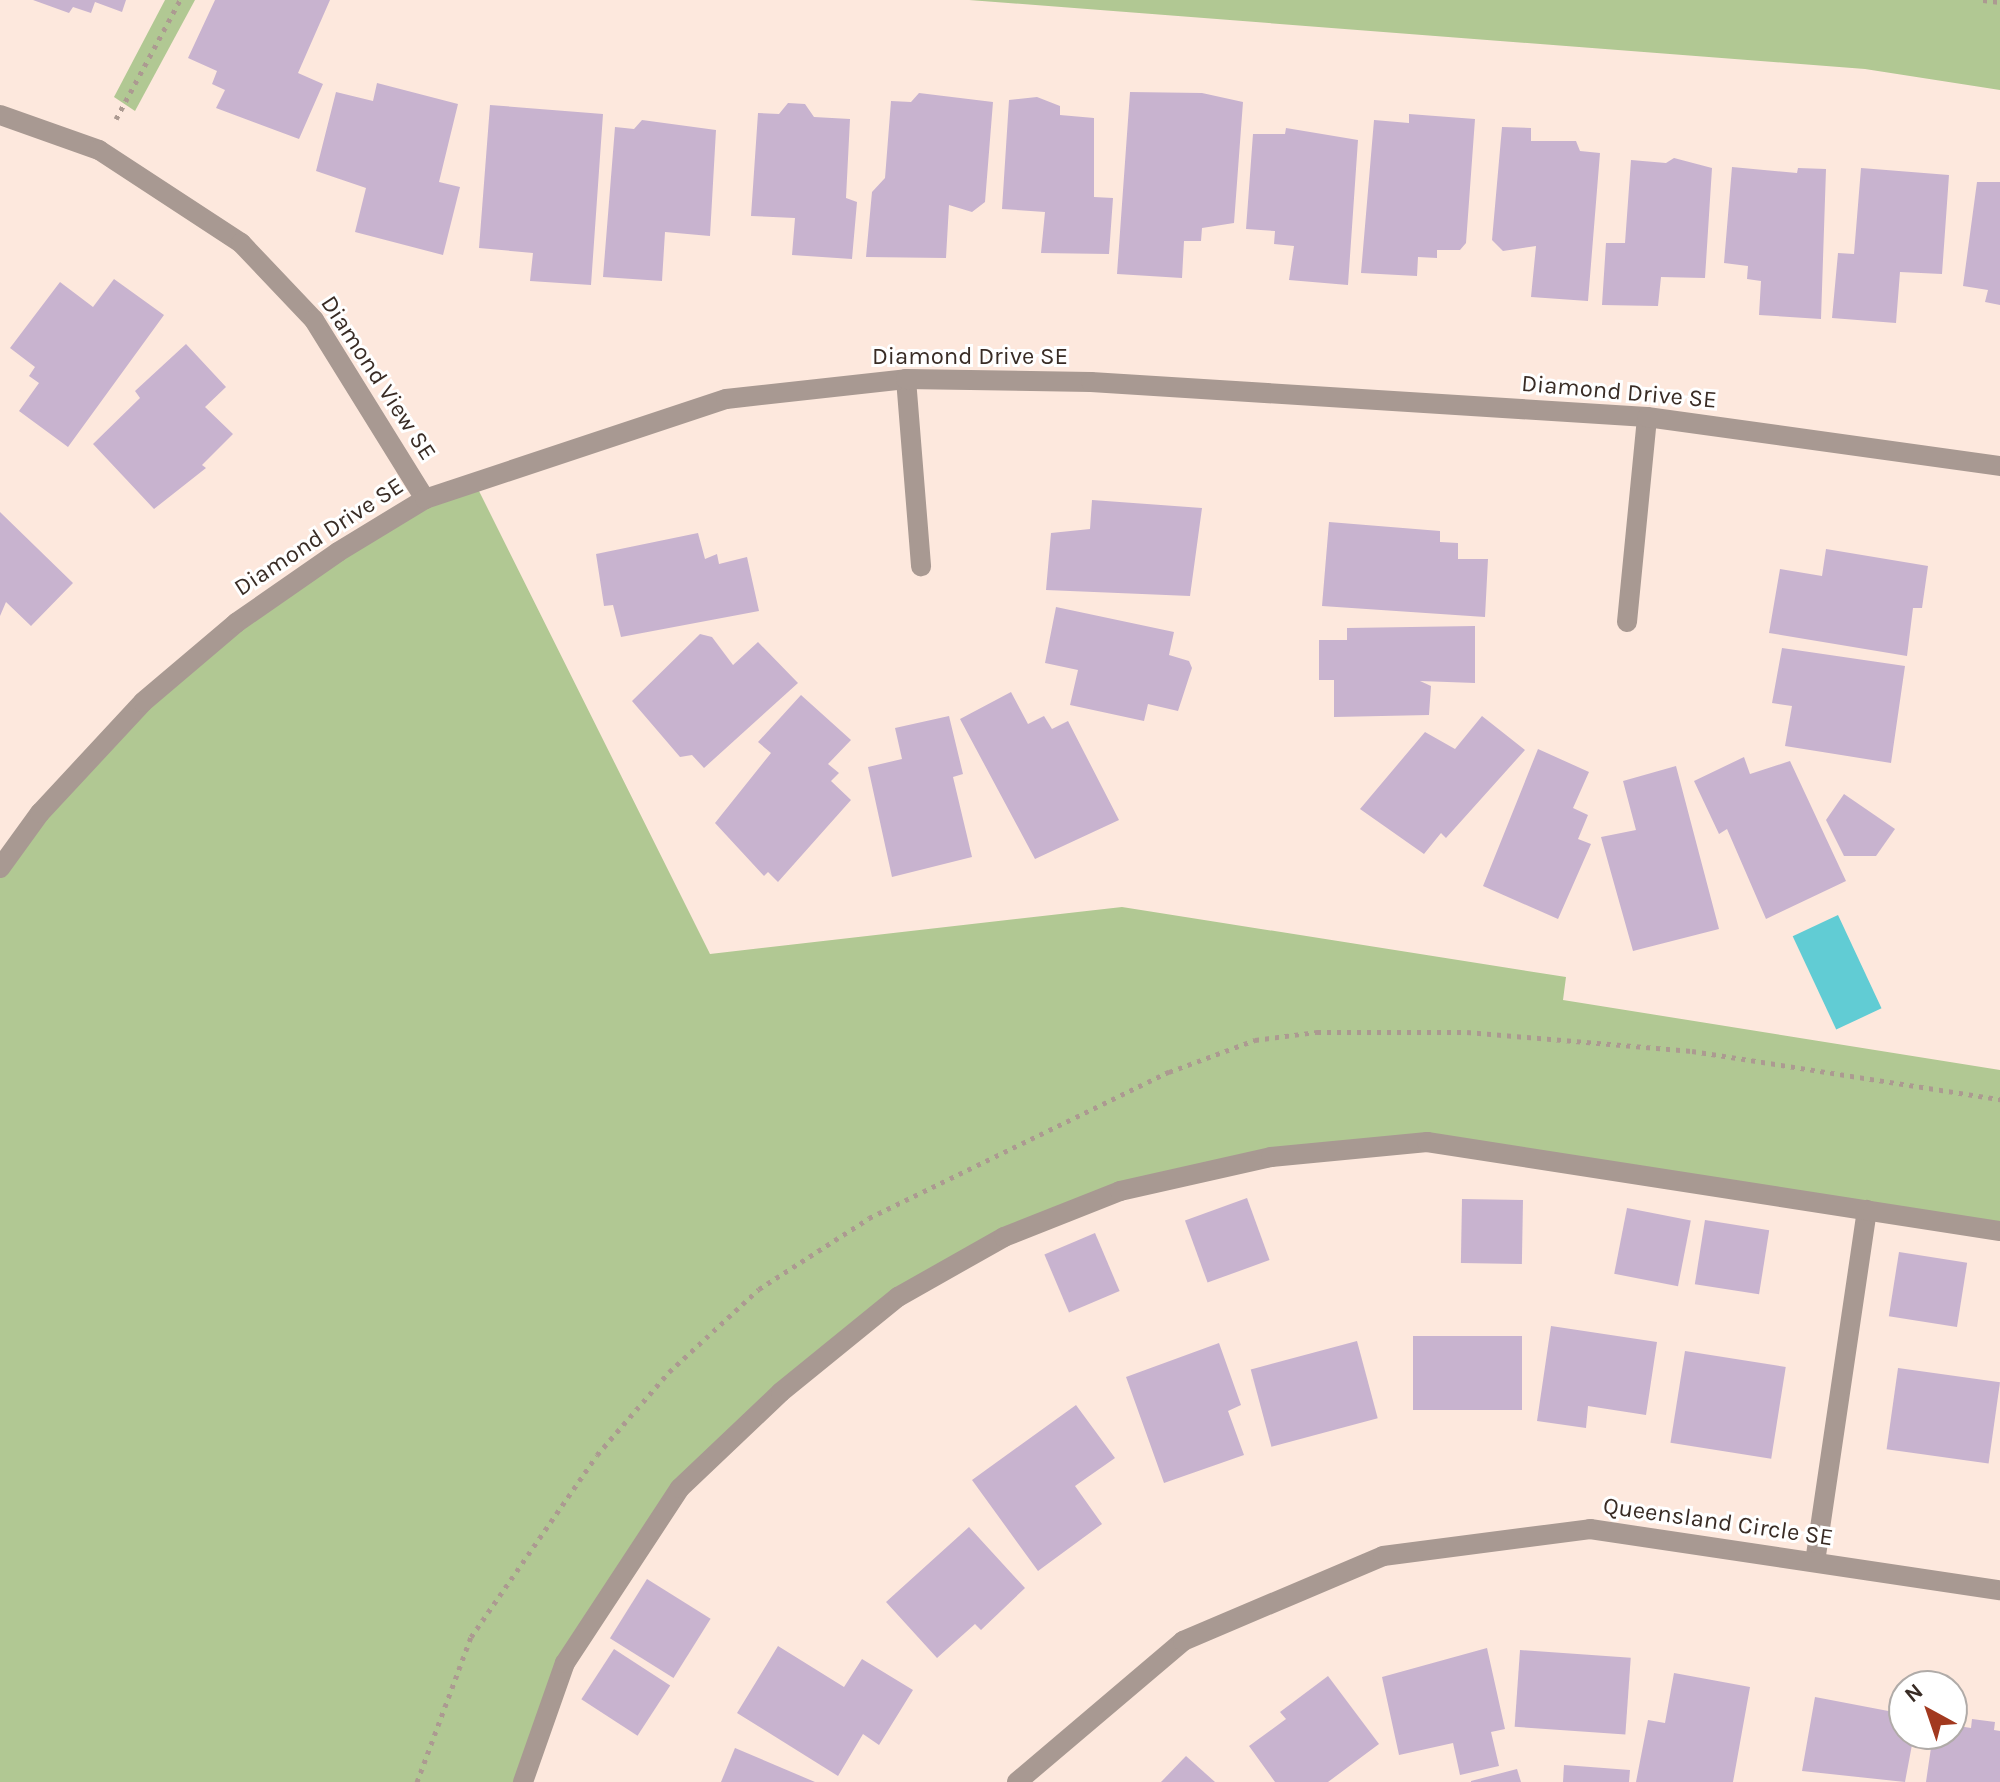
<!DOCTYPE html>
<style>
body{margin:0}
#map{position:relative;width:2000px;height:1782px;overflow:hidden;background:#fde8dd;font-family:Karla,sans-serif}
div>[style]{position:absolute}
.green>*{inset:0;background:#b1c893}
.water>*{inset:0;background:#61ccd4;transform-origin:0 0}
.building>*{inset:0;background:#c8b3cf;transform-origin:0 0}
.path>*{height:5px;margin-top:-2.5px;transform-origin:0;background:repeating-linear-gradient(90deg,#ac9a91 0 4px,transparent 0 10px)}
.minor>*{height:20px;margin:-10px;padding:0 10px;transform-origin:10px;border-radius:10px;background:#a89992}
span{translate:-50% -50%;white-space:nowrap;text-align:center;line-height:1.15;-webkit-text-stroke:6px #fff;paint-order:stroke}
.street-label{font-size:24px;color:#392c25}
.north{position:absolute;left:1888px;top:1670px;width:80px;height:80px;box-sizing:border-box;background:#fff;border:2px solid #b0aba8;border-radius:50%;rotate:320deg;font-size:22px;font-weight:700;line-height:32px;text-align:center;color:#392c25}
.north::after{content:'';display:block;margin:auto;width:28px;height:36px;background:#a2391f;clip-path:polygon(50% 0,100% 100%,50% 72%,0 100%)}
</style>
<div id="map">
<div class="green">
<i style="clip-path:polygon(165px 0,195px 0,135px 111px,114px 97px)"></i>
<i style="clip-path:polygon(969px 0,2000px 0,2000px 90px,1865px 69px)"></i>
<i style="clip-path:polygon(475px 483px,710px 954px,1122px 907px,1566px 977px,1563px 1000px,2000px 1070px,2000px 1231px,1427px 1142px,1120px 1191px,898px 1297px,680px 1488px,565px 1663px,523px 1782px,0 1782px,0 868px,143px 702px,338px 552px)"></i>
</div>
<div class="water">
<i style="left:1838px;top:915px;width:103px;height:50px;rotate:65deg"></i>
</div>
<div class="building">
<i style="clip-path:polygon(33px 0,126px 0,122px 12px,95px 2px,91px 13px,73px 7px,69px 13px)"></i>
<i style="clip-path:polygon(215px 0,330px 0,298px 73px,323px 84px,299px 139px,216px 108px,225px 90px,212px 84px,217px 71px,188px 58px)"></i>
<i style="clip-path:polygon(377px 83px,458px 104px,439px 182px,460px 187px,443px 255px,355px 232px,366px 188px,316px 171px,336px 92px,373px 101px)"></i>
<i style="clip-path:polygon(1130px 92px,1202px 93px,1243px 102px,1234px 223px,1202px 228px,1201px 241px,1184px 241px,1182px 278px,1117px 274px)"></i>
<i style="clip-path:polygon(919px 93px,993px 102px,985px 202px,972px 212px,949px 205px,946px 258px,866px 257px,872px 192px,885px 178px,891px 101px,911px 102px)"></i>
<i style="clip-path:polygon(1037px 97px,1060px 106px,1060px 115px,1094px 118px,1094px 197px,1113px 198px,1109px 254px,1041px 253px,1045px 212px,1002px 209px,1009px 100px)"></i>
<i style="clip-path:polygon(788px 103px,805px 104px,814px 117px,850px 119px,846px 198px,857px 202px,852px 259px,792px 255px,795px 218px,751px 216px,758px 113px,779px 114px)"></i>
<i style="clip-path:polygon(490px 105px,603px 114px,591px 285px,530px 281px,533px 253px,479px 248px)"></i>
<i style="clip-path:polygon(1409px 114px,1475px 119px,1466px 243px,1460px 250px,1437px 250px,1437px 258px,1418px 257px,1417px 276px,1361px 273px,1374px 120px,1409px 123px)"></i>
<i style="clip-path:polygon(642px 120px,716px 130px,710px 236px,665px 232px,662px 281px,603px 277px,615px 127px,634px 129px)"></i>
<i style="clip-path:polygon(1502px 127px,1531px 128px,1531px 141px,1576px 141px,1580px 151px,1600px 153px,1588px 301px,1531px 297px,1536px 246px,1503px 251px,1492px 240px)"></i>
<i style="clip-path:polygon(1286px 128px,1358px 140px,1348px 285px,1289px 280px,1294px 246px,1274px 244px,1275px 231px,1246px 229px,1253px 134px,1285px 134px)"></i>
<i style="clip-path:polygon(1674px 158px,1712px 168px,1705px 278px,1661px 277px,1658px 306px,1602px 305px,1606px 243px,1625px 243px,1631px 160px,1666px 163px)"></i>
<i style="clip-path:polygon(1732px 167px,1797px 173px,1798px 168px,1826px 169px,1821px 319px,1759px 315px,1761px 281px,1747px 279px,1748px 266px,1724px 263px)"></i>
<i style="clip-path:polygon(1861px 168px,1949px 175px,1942px 274px,1900px 272px,1896px 323px,1832px 318px,1838px 253px,1854px 254px)"></i>
<i style="clip-path:polygon(1977px 182px,2000px 182px,2000px 305px,1985px 302px,1988px 290px,1963px 286px)"></i>
<i style="clip-path:polygon(114px 279px,164px 315px,68px 447px,19px 411px,39px 383px,29px 376px,35px 367px,10px 348px,60px 282px,93px 307px)"></i>
<i style="clip-path:polygon(186px 344px,226px 387px,205px 407px,233px 434px,202px 465px,206px 468px,154px 509px,93px 444px,140px 398px,135px 391px)"></i>
<i style="clip-path:polygon(1092px 500px,1202px 508px,1190px 596px,1046px 590px,1051px 533px,1090px 529px)"></i>
<i style="clip-path:polygon(0 512px,73px 583px,31px 626px,6px 602px,0 616px)"></i>
<i style="clip-path:polygon(1329px 522px,1440px 531px,1440px 542px,1458px 543px,1458px 559px,1488px 559px,1485px 617px,1322px 606px)"></i>
<i style="clip-path:polygon(698px 533px,705px 559px,717px 554px,719px 564px,747px 557px,759px 611px,621px 637px,613px 605px,604px 606px,596px 554px)"></i>
<i style="clip-path:polygon(1826px 549px,1928px 566px,1922px 608px,1913px 608px,1907px 656px,1769px 633px,1780px 569px,1822px 576px)"></i>
<i style="clip-path:polygon(1056px 607px,1174px 632px,1169px 655px,1189px 661px,1192px 668px,1178px 711px,1148px 704px,1144px 721px,1070px 705px,1078px 670px,1045px 663px)"></i>
<i style="clip-path:polygon(1475px 626px,1475px 683px,1420px 681px,1431px 686px,1429px 715px,1334px 717px,1334px 680px,1319px 680px,1319px 640px,1347px 640px,1347px 628px)"></i>
<i style="clip-path:polygon(700px 634px,712px 637px,733px 665px,758px 642px,798px 683px,704px 768px,692px 755px,680px 757px,632px 701px)"></i>
<i style="clip-path:polygon(1782px 648px,1905px 666px,1891px 763px,1785px 746px,1792px 706px,1772px 703px)"></i>
<i style="clip-path:polygon(1011px 692px,1028px 724px,1044px 716px,1052px 729px,1068px 721px,1119px 820px,1035px 859px,960px 719px)"></i>
<i style="clip-path:polygon(801px 695px,851px 740px,828px 764px,839px 773px,831px 781px,851px 800px,778px 882px,768px 872px,764px 876px,715px 823px,771px 753px,758px 742px)"></i>
<i style="clip-path:polygon(949px 716px,963px 774px,953px 777px,972px 857px,892px 877px,868px 767px,902px 759px,895px 728px)"></i>
<i style="clip-path:polygon(1482px 716px,1525px 750px,1446px 838px,1441px 833px,1424px 854px,1360px 809px,1425px 732px,1455px 749px)"></i>
<i style="clip-path:polygon(1538px 749px,1589px 772px,1573px 808px,1588px 815px,1578px 839px,1591px 844px,1558px 919px,1483px 886px)"></i>
<i style="clip-path:polygon(1744px 757px,1750px 774px,1790px 761px,1846px 881px,1766px 919px,1727px 829px,1719px 834px,1694px 781px)"></i>
<i style="clip-path:polygon(1676px 766px,1719px 929px,1633px 951px,1601px 837px,1636px 830px,1623px 781px)"></i>
<i style="clip-path:polygon(1844px 794px,1895px 829px,1876px 856px,1844px 856px,1826px 820px)"></i>
<i style="left:1247px;top:1198px;width:66px;height:66px;rotate:70deg"></i>
<i style="left:1462px;top:1199px;width:61px;height:64px;rotate:1deg"></i>
<i style="left:1627px;top:1208px;width:65px;height:67px;rotate:11deg"></i>
<i style="left:1705px;top:1220px;width:65px;height:65px;rotate:9deg"></i>
<i style="left:1095px;top:1233px;width:63px;height:55px;rotate:67deg"></i>
<i style="left:1899px;top:1252px;width:69px;height:65px;rotate:9deg"></i>
<i style="clip-path:polygon(1551px 1326px,1657px 1342px,1646px 1415px,1588px 1406px,1586px 1428px,1537px 1421px)"></i>
<i style="left:1413px;top:1336px;width:109px;height:74px"></i>
<i style="left:1357px;top:1341px;width:80px;height:110px;rotate:75deg"></i>
<i style="clip-path:polygon(1219px 1343px,1241px 1405px,1228px 1411px,1244px 1455px,1164px 1483px,1126px 1377px)"></i>
<i style="left:1685px;top:1351px;width:102px;height:93px;rotate:9deg"></i>
<i style="left:1898px;top:1368px;width:103px;height:82px;rotate:8deg"></i>
<i style="clip-path:polygon(1076px 1405px,1115px 1458px,1075px 1486px,1102px 1524px,1038px 1571px,972px 1480px)"></i>
<i style="clip-path:polygon(969px 1527px,1025px 1588px,981px 1630px,975px 1624px,937px 1658px,886px 1602px)"></i>
<i style="left:647px;top:1579px;width:75px;height:70px;rotate:32deg"></i>
<i style="clip-path:polygon(778px 1646px,844px 1687px,862px 1659px,913px 1690px,879px 1745px,863px 1734px,838px 1776px,737px 1713px)"></i>
<i style="clip-path:polygon(1487px 1648px,1505px 1729px,1491px 1732px,1499px 1766px,1460px 1775px,1453px 1743px,1399px 1755px,1382px 1677px)"></i>
<i style="left:614px;top:1649px;width:67px;height:60px;rotate:33deg"></i>
<i style="left:1520px;top:1650px;width:111px;height:77px;rotate:4deg"></i>
<i style="clip-path:polygon(1674px 1673px,1750px 1687px,1733px 1782px,1636px 1782px,1648px 1720px,1665px 1723px)"></i>
<i style="clip-path:polygon(1328px 1676px,1379px 1744px,1328px 1782px,1275px 1782px,1249px 1746px,1286px 1719px,1280px 1712px)"></i>
<i style="clip-path:polygon(1815px 1697px,1904px 1714px,1904px 1734px,1914px 1734px,1905px 1782px,1802px 1771px)"></i>
<i style="clip-path:polygon(1972px 1719px,1995px 1722px,1994px 1730px,2000px 1731px,2000px 1782px,1926px 1782px,1933px 1734px,1952px 1734px,1952px 1725px,1971px 1728px)"></i>
<i style="clip-path:polygon(735px 1748px,815px 1782px,721px 1782px)"></i>
<i style="clip-path:polygon(1186px 1756px,1215px 1782px,1161px 1782px)"></i>
<i style="clip-path:polygon(1564px 1765px,1630px 1770px,1629px 1782px,1563px 1782px)"></i>
<i style="clip-path:polygon(1517px 1769px,1521px 1782px,1471px 1782px,1471px 1781px)"></i>
</div>
<div class="path">
<i style="left:1983px;top:0;width:17px;rotate:7deg"></i>
<i style="left:116px;top:119px;width:135px;rotate:-61.7deg"></i>
<i style="left:417px;top:1782px;width:155px;rotate:-69.6deg"></i>
<i style="left:471px;top:1637px;width:221px;rotate:-55.3deg"></i>
<i style="left:597px;top:1455px;width:110px;rotate:-49.1deg"></i>
<i style="left:669px;top:1372px;width:122px;rotate:-42.7deg"></i>
<i style="left:759px;top:1289px;width:131px;rotate:-32.8deg"></i>
<i style="left:869px;top:1218px;width:334px;rotate:-26deg"></i>
<i style="left:1169px;top:1072px;width:92px;rotate:-20.4deg"></i>
<i style="left:1255px;top:1040px;width:63px;rotate:-7.4deg"></i>
<i style="left:1317px;top:1032px;width:150px"></i>
<i style="left:1467px;top:1032px;width:226px;rotate:4.8deg"></i>
<i style="left:1692px;top:1051px;width:312px;rotate:8.9deg"></i>
</div>
<div class="minor">
<i style="left:0;top:115px;width:105px;rotate:19.5deg"></i>
<i style="left:99px;top:150px;width:170px;rotate:33.2deg"></i>
<i style="left:241px;top:243px;width:106px;rotate:46.5deg"></i>
<i style="left:314px;top:320px;width:211px;rotate:58.2deg"></i>
<i style="left:906px;top:379px;width:188px;rotate:85.4deg"></i>
<i style="left:1627px;top:622px;width:206px;rotate:-84.4deg"></i>
<i style="left:0;top:868px;width:68px;rotate:-54deg"></i>
<i style="left:40px;top:813px;width:151px;rotate:-47.1deg"></i>
<i style="left:143px;top:702px;width:122px;rotate:-40.3deg"></i>
<i style="left:236px;top:623px;width:124px;rotate:-34.8deg"></i>
<i style="left:338px;top:552px;width:102px;rotate:-31.3deg"></i>
<i style="left:425px;top:499px;width:317px;rotate:-18.4deg"></i>
<i style="left:726px;top:399px;width:181px;rotate:-6.3deg"></i>
<i style="left:906px;top:379px;width:185px;rotate:0.9deg"></i>
<i style="left:1091px;top:382px;width:557px;rotate:3.6deg"></i>
<i style="left:1647px;top:417px;width:356px;rotate:7.9deg"></i>
<i style="left:1815px;top:1562px;width:356px;rotate:-81.6deg"></i>
<i style="left:523px;top:1782px;width:126px;rotate:-70.6deg"></i>
<i style="left:565px;top:1663px;width:209px;rotate:-56.7deg"></i>
<i style="left:680px;top:1488px;width:139px;rotate:-43.5deg"></i>
<i style="left:781px;top:1392px;width:151px;rotate:-39.1deg"></i>
<i style="left:898px;top:1297px;width:122px;rotate:-29.5deg"></i>
<i style="left:1004px;top:1237px;width:125px;rotate:-21.6deg"></i>
<i style="left:1120px;top:1191px;width:155px;rotate:-12.7deg"></i>
<i style="left:1271px;top:1157px;width:157px;rotate:-5.5deg"></i>
<i style="left:1427px;top:1142px;width:580px;rotate:8.83deg"></i>
<i style="left:1017px;top:1782px;width:218px;rotate:-40.3deg"></i>
<i style="left:1183px;top:1641px;width:217px;rotate:-23deg"></i>
<i style="left:1383px;top:1556px;width:209px;rotate:-7.4deg"></i>
<i style="left:1590px;top:1529px;width:415px;rotate:8.5deg"></i>
</div>
<div class="street-label">
<span style="left:970px;top:357px">Diamond Drive SE</span>
<span style="left:378px;top:378px;rotate:57deg">Diamond View SE</span>
<span style="left:1619px;top:392px;rotate:5deg">Diamond Drive SE</span>
<span style="left:319px;top:537px;rotate:-33deg">Diamond Drive SE</span>
<span style="left:1718px;top:1522px;rotate:8deg">Queensland Circle SE</span>
</div>
<div class="north">N</div>
</div>
